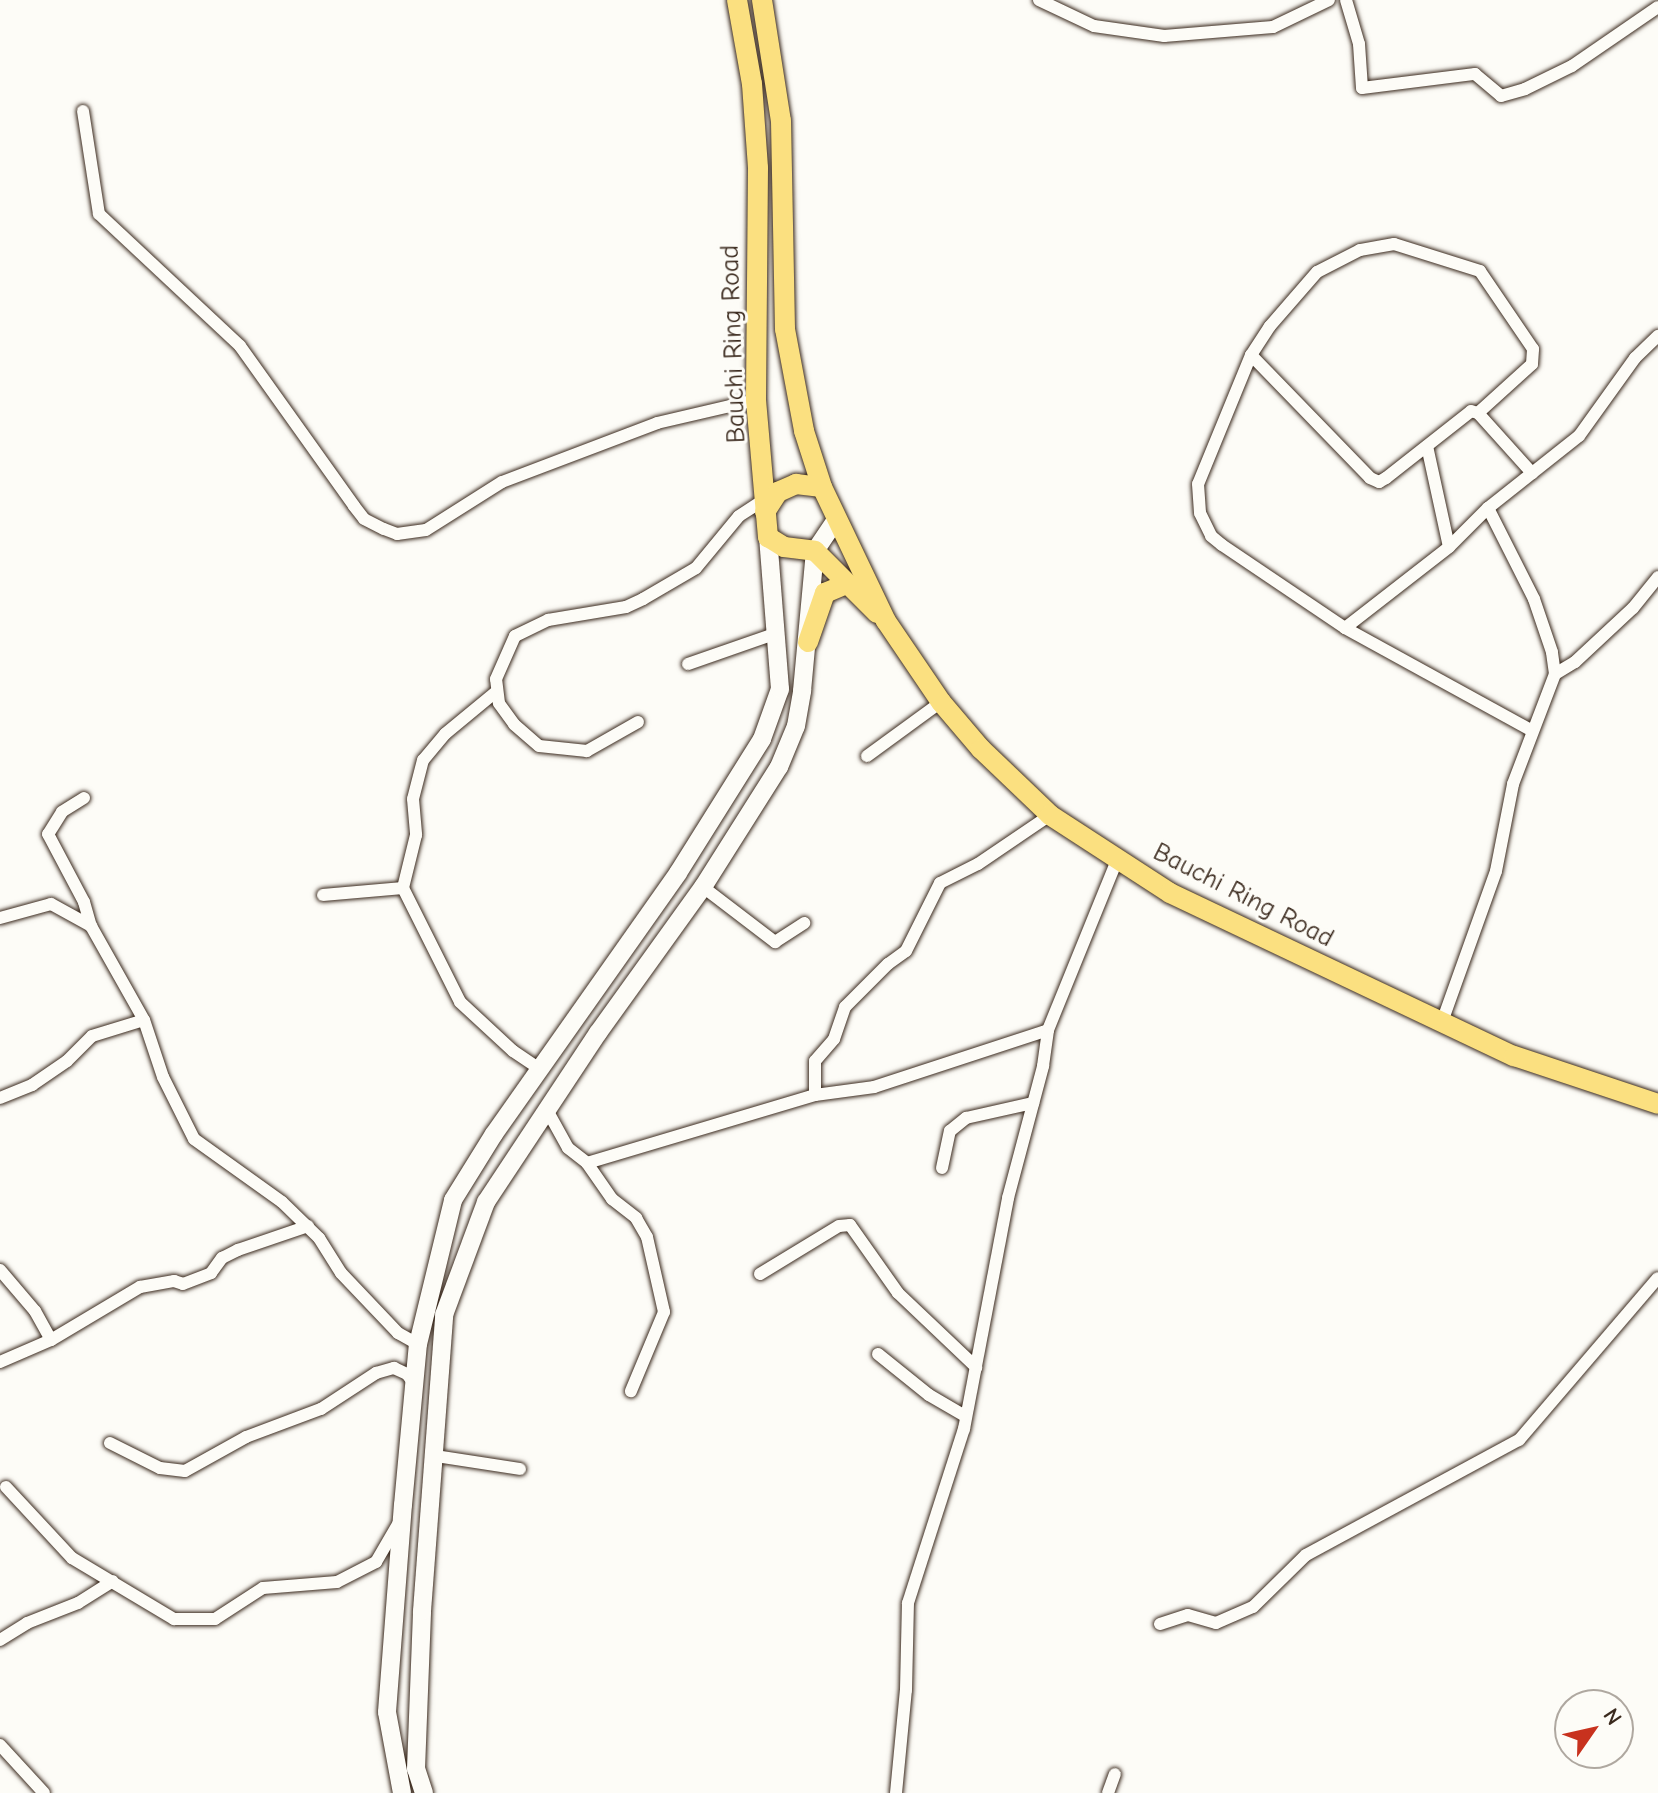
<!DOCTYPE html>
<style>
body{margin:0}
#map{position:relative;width:1658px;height:1793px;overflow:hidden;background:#fdfcf7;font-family:"Comic Neue",sans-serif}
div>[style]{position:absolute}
.roads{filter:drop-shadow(0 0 2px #3b2a1e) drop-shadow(0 0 2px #3b2a1e)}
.minor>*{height:12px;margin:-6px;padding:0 6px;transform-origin:6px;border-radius:6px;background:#fdfcf7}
.secondary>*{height:18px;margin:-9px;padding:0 9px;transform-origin:9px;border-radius:9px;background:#fdfcf7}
.primary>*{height:20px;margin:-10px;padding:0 10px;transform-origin:10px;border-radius:10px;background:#fbe080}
span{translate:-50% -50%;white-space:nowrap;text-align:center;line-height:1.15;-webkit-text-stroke:6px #fdfcf7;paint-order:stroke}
.street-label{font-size:26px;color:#3b2a1e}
.north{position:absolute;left:1554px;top:1689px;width:80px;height:80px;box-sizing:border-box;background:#fdfcf7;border:2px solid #afa8a0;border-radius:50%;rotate:56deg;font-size:22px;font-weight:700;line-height:32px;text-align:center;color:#3b2a1e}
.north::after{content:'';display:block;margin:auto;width:28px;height:36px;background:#c8321e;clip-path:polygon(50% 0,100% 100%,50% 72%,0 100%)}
</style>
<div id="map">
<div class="roads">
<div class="minor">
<i style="left:1039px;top:0;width:61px;rotate:25.3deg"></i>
<i style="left:1094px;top:26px;width:71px;rotate:8.1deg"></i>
<i style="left:1164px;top:36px;width:109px;rotate:-4.7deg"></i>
<i style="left:1273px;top:27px;width:62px;rotate:-25.7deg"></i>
<i style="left:1346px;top:0;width:46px;rotate:73.5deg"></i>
<i style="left:1359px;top:44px;width:44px;rotate:86.1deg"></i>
<i style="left:1362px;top:88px;width:114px;rotate:-7.1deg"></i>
<i style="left:1475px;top:74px;width:34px;rotate:40deg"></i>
<i style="left:1501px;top:96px;width:25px;rotate:-16deg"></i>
<i style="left:1525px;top:89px;width:52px;rotate:-26.1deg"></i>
<i style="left:1572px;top:66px;width:104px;rotate:-34.5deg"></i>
<i style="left:83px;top:111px;width:104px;rotate:81.2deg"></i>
<i style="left:99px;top:214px;width:193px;rotate:43.1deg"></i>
<i style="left:240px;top:346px;width:196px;rotate:54.5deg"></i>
<i style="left:354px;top:506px;width:16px;rotate:52deg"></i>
<i style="left:364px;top:519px;width:22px;rotate:27deg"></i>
<i style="left:384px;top:529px;width:14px;rotate:21deg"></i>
<i style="left:397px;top:534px;width:29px;rotate:-8deg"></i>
<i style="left:426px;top:530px;width:90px;rotate:-32.3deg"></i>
<i style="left:502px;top:482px;width:166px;rotate:-20.8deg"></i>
<i style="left:657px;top:423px;width:102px;rotate:-13.1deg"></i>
<i style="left:1251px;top:355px;width:171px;rotate:45.9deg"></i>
<i style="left:1370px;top:478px;width:10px;rotate:24deg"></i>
<i style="left:1379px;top:482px;width:8px;rotate:-30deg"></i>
<i style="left:1386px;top:478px;width:108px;rotate:-38.2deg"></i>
<i style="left:1471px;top:411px;width:7px;rotate:16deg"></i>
<i style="left:1478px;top:413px;width:81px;rotate:48deg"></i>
<i style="left:1478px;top:413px;width:73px;rotate:-42.2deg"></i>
<i style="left:1532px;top:364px;width:15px;rotate:-86deg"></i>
<i style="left:1533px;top:349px;width:94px;rotate:-124.2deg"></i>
<i style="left:1480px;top:271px;width:90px;rotate:-162.6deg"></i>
<i style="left:1394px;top:244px;width:35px;rotate:170deg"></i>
<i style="left:1360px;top:250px;width:48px;rotate:152.9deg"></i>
<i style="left:1317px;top:272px;width:72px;rotate:131deg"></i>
<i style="left:1270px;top:326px;width:35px;rotate:123deg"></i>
<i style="left:1251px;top:355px;width:139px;rotate:112.3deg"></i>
<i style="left:1198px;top:484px;width:29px;rotate:86deg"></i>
<i style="left:1200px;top:513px;width:25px;rotate:64deg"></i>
<i style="left:1211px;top:536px;width:14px;rotate:39deg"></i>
<i style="left:1222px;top:545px;width:148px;rotate:34deg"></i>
<i style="left:1345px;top:628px;width:213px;rotate:28.8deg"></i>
<i style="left:1427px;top:446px;width:103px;rotate:77.7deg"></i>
<i style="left:1345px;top:628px;width:132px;rotate:-37.9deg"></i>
<i style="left:1449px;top:547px;width:55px;rotate:-45deg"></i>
<i style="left:1488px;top:508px;width:116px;rotate:-38.4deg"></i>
<i style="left:1579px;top:436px;width:96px;rotate:-54.3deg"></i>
<i style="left:1635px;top:358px;width:32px;rotate:-44deg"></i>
<i style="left:688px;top:664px;width:94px;rotate:-19.2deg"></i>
<i style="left:1555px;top:674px;width:23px;rotate:-31deg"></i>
<i style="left:1575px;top:662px;width:79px;rotate:-43deg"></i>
<i style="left:1633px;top:608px;width:40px;rotate:-51deg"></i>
<i style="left:497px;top:691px;width:67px;rotate:140.4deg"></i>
<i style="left:445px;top:734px;width:34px;rotate:130deg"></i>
<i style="left:423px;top:760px;width:40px;rotate:104.4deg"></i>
<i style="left:413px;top:799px;width:36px;rotate:85deg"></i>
<i style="left:416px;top:835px;width:55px;rotate:103.8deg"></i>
<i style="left:403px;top:888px;width:127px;rotate:63.4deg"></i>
<i style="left:460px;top:1002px;width:72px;rotate:42.8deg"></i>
<i style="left:513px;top:1051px;width:32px;rotate:34deg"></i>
<i style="left:638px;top:722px;width:59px;rotate:150.4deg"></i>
<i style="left:587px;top:751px;width:48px;rotate:-174.1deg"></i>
<i style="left:539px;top:746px;width:33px;rotate:-139deg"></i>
<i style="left:514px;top:724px;width:26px;rotate:-126deg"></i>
<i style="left:499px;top:703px;width:24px;rotate:-97deg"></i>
<i style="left:496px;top:679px;width:47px;rotate:-66.2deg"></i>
<i style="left:515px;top:636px;width:37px;rotate:-26deg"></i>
<i style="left:548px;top:620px;width:79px;rotate:-9.5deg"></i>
<i style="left:626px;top:607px;width:19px;rotate:-25deg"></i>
<i style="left:643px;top:599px;width:61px;rotate:-30.3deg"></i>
<i style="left:696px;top:568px;width:67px;rotate:-50.4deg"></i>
<i style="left:739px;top:516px;width:31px;rotate:-33deg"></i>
<i style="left:867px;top:756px;width:92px;rotate:-36.1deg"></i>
<i style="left:84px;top:798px;width:26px;rotate:148deg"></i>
<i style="left:62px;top:812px;width:26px;rotate:122deg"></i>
<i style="left:48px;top:834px;width:77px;rotate:62.1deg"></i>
<i style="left:84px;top:902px;width:25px;rotate:74deg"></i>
<i style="left:91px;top:926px;width:108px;rotate:60.6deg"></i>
<i style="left:144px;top:1020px;width:60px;rotate:71.6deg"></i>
<i style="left:163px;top:1077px;width:69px;rotate:63.4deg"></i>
<i style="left:194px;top:1139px;width:108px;rotate:35.6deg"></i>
<i style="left:282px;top:1202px;width:52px;rotate:44.2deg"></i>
<i style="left:319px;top:1238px;width:41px;rotate:57.8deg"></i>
<i style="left:341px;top:1273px;width:83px;rotate:46.5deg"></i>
<i style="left:398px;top:1333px;width:23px;rotate:29deg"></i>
<i style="left:703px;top:887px;width:91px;rotate:37.4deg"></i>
<i style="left:775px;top:942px;width:35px;rotate:-33deg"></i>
<i style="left:323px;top:895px;width:80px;rotate:-5deg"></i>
<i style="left:0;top:918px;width:53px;rotate:-15.4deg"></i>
<i style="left:51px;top:904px;width:46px;rotate:28.8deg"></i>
<i style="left:1442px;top:1022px;width:160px;rotate:-70.3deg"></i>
<i style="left:1496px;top:871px;width:89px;rotate:-78.9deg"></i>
<i style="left:1513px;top:784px;width:118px;rotate:-69.1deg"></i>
<i style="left:1555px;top:674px;width:22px;rotate:-98deg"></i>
<i style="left:1552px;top:652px;width:56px;rotate:-108.8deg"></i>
<i style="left:1534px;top:599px;width:102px;rotate:-116.8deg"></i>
<i style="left:815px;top:1095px;width:34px;rotate:-90deg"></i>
<i style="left:815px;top:1061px;width:29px;rotate:-49deg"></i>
<i style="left:834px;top:1039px;width:34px;rotate:-71deg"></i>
<i style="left:845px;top:1007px;width:61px;rotate:-45deg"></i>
<i style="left:888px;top:964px;width:22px;rotate:-36deg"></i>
<i style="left:906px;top:951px;width:76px;rotate:-63.4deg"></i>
<i style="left:940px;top:883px;width:42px;rotate:-26.6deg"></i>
<i style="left:978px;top:864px;width:87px;rotate:-34.2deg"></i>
<i style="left:0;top:1098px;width:35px;rotate:-22deg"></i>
<i style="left:32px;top:1085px;width:42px;rotate:-34.4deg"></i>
<i style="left:67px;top:1061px;width:35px;rotate:-45deg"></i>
<i style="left:92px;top:1036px;width:54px;rotate:-17.1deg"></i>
<i style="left:547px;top:1110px;width:43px;rotate:61.1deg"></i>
<i style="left:568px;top:1148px;width:24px;rotate:38deg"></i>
<i style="left:587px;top:1163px;width:44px;rotate:55.2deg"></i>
<i style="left:612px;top:1199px;width:31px;rotate:38deg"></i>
<i style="left:636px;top:1218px;width:22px;rotate:60deg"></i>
<i style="left:647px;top:1237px;width:77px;rotate:77.2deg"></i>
<i style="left:664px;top:1312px;width:86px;rotate:112.7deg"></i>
<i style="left:587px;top:1163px;width:238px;rotate:-16.6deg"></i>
<i style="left:815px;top:1095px;width:60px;rotate:-7.7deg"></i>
<i style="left:874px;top:1087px;width:183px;rotate:-18.1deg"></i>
<i style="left:942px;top:1168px;width:38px;rotate:-78deg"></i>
<i style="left:950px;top:1131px;width:21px;rotate:-39deg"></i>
<i style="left:966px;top:1118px;width:69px;rotate:-12.6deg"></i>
<i style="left:0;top:1270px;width:54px;rotate:49.5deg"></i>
<i style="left:35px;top:1311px;width:33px;rotate:61deg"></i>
<i style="left:51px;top:1340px;width:104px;rotate:-30.8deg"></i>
<i style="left:140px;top:1287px;width:35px;rotate:-10deg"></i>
<i style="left:174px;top:1281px;width:9px;rotate:18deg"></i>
<i style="left:183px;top:1284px;width:30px;rotate:-21deg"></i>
<i style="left:211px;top:1273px;width:19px;rotate:-54deg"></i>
<i style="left:222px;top:1258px;width:18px;rotate:-27deg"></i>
<i style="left:238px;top:1250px;width:74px;rotate:-18.9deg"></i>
<i style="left:760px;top:1274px;width:92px;rotate:-31.3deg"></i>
<i style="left:839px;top:1226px;width:11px;rotate:-5deg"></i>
<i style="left:850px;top:1225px;width:83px;rotate:54.8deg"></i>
<i style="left:898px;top:1293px;width:108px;rotate:43.5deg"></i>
<i style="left:878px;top:1354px;width:65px;rotate:38.8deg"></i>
<i style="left:929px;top:1395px;width:42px;rotate:30.3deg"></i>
<i style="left:0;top:1362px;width:56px;rotate:-23.3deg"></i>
<i style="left:110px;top:1443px;width:56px;rotate:26.6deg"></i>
<i style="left:160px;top:1468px;width:25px;rotate:7deg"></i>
<i style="left:185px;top:1471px;width:70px;rotate:-29.1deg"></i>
<i style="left:246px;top:1437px;width:80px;rotate:-20.5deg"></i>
<i style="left:321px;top:1409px;width:66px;rotate:-33.2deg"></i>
<i style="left:376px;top:1373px;width:19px;rotate:-16deg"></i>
<i style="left:394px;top:1368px;width:14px;rotate:25deg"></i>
<i style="left:407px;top:1374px;width:14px;rotate:54deg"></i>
<i style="left:436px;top:1456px;width:85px;rotate:8.8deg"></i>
<i style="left:6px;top:1487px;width:97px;rotate:47.1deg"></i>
<i style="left:72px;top:1558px;width:119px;rotate:30.9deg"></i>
<i style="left:174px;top:1619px;width:41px"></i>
<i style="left:215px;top:1619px;width:57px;rotate:-32.9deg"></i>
<i style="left:263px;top:1588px;width:74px;rotate:-4.6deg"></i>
<i style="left:337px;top:1582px;width:44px;rotate:-27.1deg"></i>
<i style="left:376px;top:1562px;width:44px;rotate:-59.9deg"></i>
<i style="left:1160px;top:1624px;width:29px;rotate:-18deg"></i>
<i style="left:1188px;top:1615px;width:29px;rotate:16deg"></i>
<i style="left:1216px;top:1623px;width:40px;rotate:-23.4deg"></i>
<i style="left:1253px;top:1607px;width:74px;rotate:-44.5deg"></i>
<i style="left:1306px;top:1555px;width:242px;rotate:-28.4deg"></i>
<i style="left:1519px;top:1440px;width:213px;rotate:-49.4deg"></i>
<i style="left:0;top:1640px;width:32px;rotate:-32deg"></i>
<i style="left:27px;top:1623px;width:55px;rotate:-21.4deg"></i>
<i style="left:78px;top:1603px;width:41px;rotate:-32.2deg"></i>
<i style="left:0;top:1745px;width:65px;rotate:47.5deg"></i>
<i style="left:896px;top:1793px;width:103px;rotate:-84.5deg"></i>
<i style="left:906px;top:1690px;width:87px;rotate:-88.7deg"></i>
<i style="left:908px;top:1603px;width:183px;rotate:-72.2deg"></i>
<i style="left:964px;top:1429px;width:235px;rotate:-79.2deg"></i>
<i style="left:1008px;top:1198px;width:137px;rotate:-75.1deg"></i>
<i style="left:1043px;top:1066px;width:36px;rotate:-82deg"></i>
<i style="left:1048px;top:1030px;width:183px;rotate:-67.9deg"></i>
<i style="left:1108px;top:1793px;width:20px;rotate:-70deg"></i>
</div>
<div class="secondary">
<i style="left:402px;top:1793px;width:82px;rotate:-100.5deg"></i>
<i style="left:387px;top:1712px;width:208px;rotate:-85.6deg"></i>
<i style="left:403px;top:1505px;width:162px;rotate:-84.7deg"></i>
<i style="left:418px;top:1344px;width:148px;rotate:-76.3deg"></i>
<i style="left:453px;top:1200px;width:78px;rotate:-58.2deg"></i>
<i style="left:494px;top:1134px;width:319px;rotate:-54.8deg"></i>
<i style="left:678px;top:873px;width:158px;rotate:-57.9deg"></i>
<i style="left:762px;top:739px;width:53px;rotate:-70.2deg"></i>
<i style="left:780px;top:689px;width:152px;rotate:-94.5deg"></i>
<i style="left:424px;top:1793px;width:25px;rotate:-108deg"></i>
<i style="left:416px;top:1769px;width:158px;rotate:-87.8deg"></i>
<i style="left:422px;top:1611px;width:297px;rotate:-85.7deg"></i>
<i style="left:444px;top:1315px;width:121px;rotate:-69.6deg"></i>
<i style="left:486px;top:1202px;width:203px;rotate:-56.5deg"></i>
<i style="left:598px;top:1033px;width:180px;rotate:-54.3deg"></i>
<i style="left:703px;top:887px;width:142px;rotate:-57.7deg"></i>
<i style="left:779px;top:767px;width:44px;rotate:-67.5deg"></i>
<i style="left:796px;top:726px;width:36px;rotate:-80deg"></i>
<i style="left:802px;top:691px;width:141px;rotate:-84.7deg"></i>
<i style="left:815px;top:551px;width:37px;rotate:-56deg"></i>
</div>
<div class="primary">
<i style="left:737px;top:0;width:85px;rotate:79.9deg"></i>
<i style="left:752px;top:84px;width:84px;rotate:85.9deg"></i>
<i style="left:758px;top:168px;width:232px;rotate:90.5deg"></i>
<i style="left:756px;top:400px;width:138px;rotate:85deg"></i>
<i style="left:768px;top:537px;width:19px;rotate:32deg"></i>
<i style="left:784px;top:547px;width:31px;rotate:7deg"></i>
<i style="left:815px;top:551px;width:88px;rotate:45deg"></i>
<i style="left:762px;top:0;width:122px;rotate:81.1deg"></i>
<i style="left:781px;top:121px;width:208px;rotate:88.9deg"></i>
<i style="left:785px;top:329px;width:104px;rotate:79.4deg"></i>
<i style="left:804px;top:431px;width:59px;rotate:72.2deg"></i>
<i style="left:822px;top:487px;width:148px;rotate:64.5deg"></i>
<i style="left:886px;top:621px;width:98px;rotate:55.8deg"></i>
<i style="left:941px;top:702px;width:62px;rotate:49.6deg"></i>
<i style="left:981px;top:749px;width:95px;rotate:43.7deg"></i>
<i style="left:1050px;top:815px;width:143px;rotate:33deg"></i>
<i style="left:1170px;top:893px;width:381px;rotate:25.4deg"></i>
<i style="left:1514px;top:1056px;width:152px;rotate:18.4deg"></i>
<i style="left:765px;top:512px;width:24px;rotate:-57deg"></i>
<i style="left:778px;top:492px;width:20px;rotate:-24deg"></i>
<i style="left:796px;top:484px;width:26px;rotate:7deg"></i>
<i style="left:808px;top:642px;width:52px;rotate:-70.9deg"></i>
<i style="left:825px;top:593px;width:23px;rotate:-23deg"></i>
</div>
</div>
<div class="street-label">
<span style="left:734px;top:344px;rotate:-92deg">Bauchi Ring Road</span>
<span style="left:1243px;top:896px;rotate:27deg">Bauchi Ring Road</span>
</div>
<div class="north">N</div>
</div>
